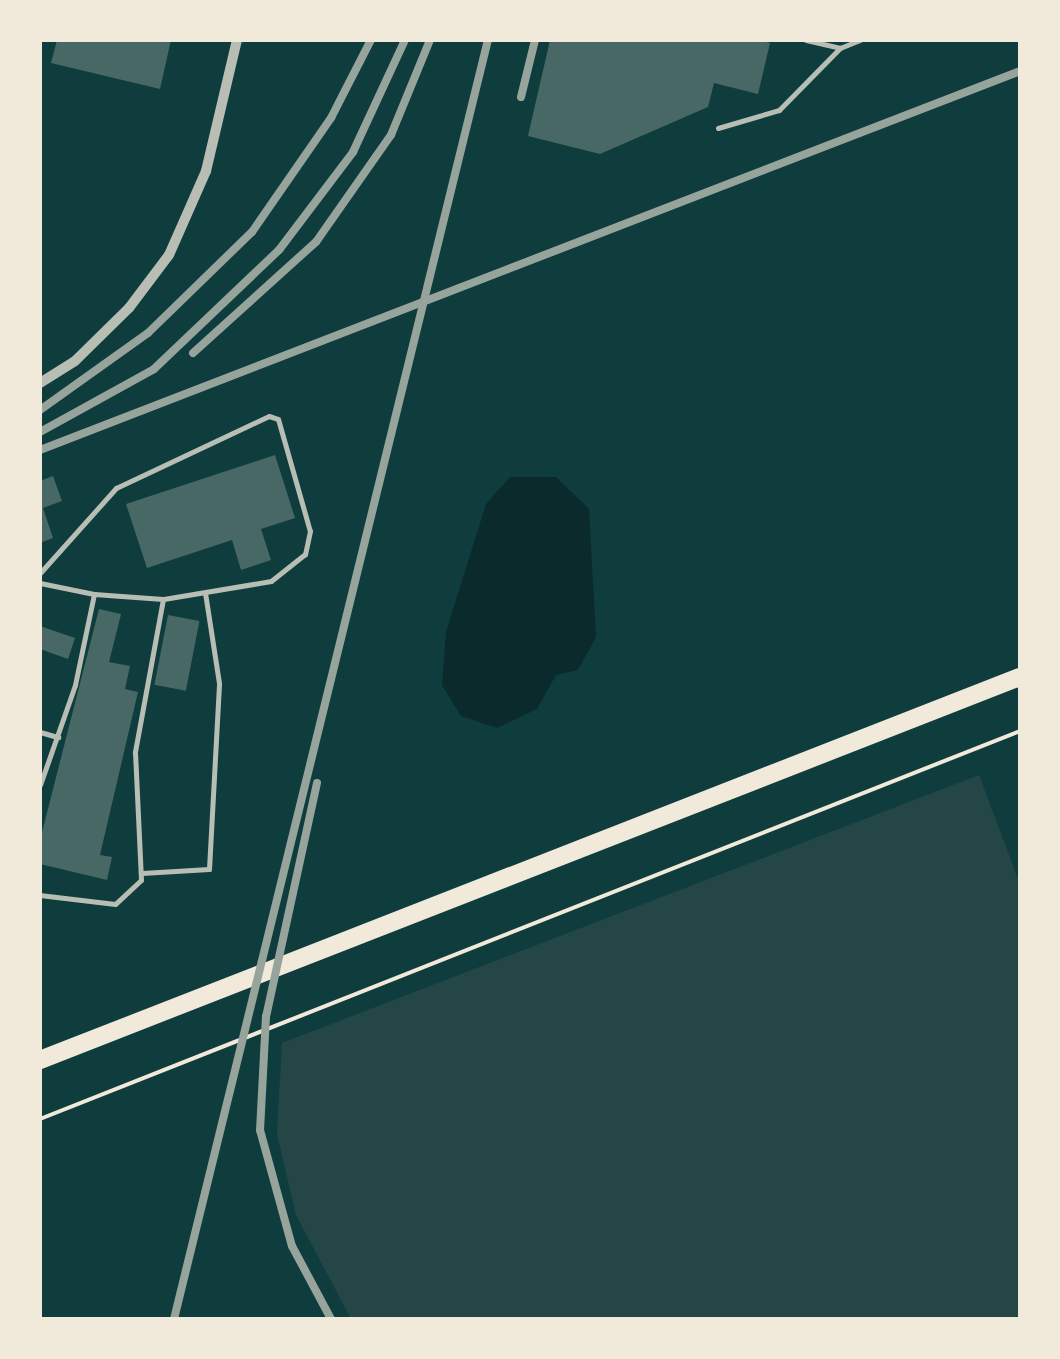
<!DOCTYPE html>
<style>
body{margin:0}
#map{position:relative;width:1060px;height:1359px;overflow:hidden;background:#0f3d3e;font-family:Jost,sans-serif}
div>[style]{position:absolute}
.green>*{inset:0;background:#244646}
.water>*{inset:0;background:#0a2a2b}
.building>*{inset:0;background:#486865;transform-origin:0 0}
.path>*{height:4px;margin:-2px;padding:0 2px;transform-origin:2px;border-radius:2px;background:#f1e9da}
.service>*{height:5px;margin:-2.5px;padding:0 2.5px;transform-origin:2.5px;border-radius:2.5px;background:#b8beb3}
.minor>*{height:10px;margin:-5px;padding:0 5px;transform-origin:5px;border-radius:5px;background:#b8beb3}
.primary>*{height:18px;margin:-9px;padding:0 9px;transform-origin:9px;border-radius:9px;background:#f1e9da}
.rail>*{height:8px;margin:-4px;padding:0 4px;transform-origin:4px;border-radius:4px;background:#97a49c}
span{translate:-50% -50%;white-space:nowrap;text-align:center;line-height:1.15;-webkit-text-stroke:8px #f1e9da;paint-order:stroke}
.frame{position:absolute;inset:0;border:42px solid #f1e9da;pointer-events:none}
</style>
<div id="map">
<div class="green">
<i style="clip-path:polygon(979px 775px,1020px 884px,1020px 1319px,351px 1319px,296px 1215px,277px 1134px,282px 1043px)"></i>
</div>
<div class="water">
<i style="clip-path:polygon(510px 477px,556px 477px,589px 509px,596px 637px,578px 670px,556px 675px,537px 709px,497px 728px,461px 716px,442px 685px,446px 632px,486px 504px)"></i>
</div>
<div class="building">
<i style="clip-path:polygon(57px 40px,171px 40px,160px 89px,51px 63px)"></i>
<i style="clip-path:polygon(550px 40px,758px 40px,770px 43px,758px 94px,714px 83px,708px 107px,600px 154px,528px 136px)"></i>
<i style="clip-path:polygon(275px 455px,295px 518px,261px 529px,271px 560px,241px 570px,232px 540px,147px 568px,126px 504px)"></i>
<i style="clip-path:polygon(53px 476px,62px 501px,43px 508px,53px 538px,40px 543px,40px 481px)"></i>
<i style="clip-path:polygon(99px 609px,121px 614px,109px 662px,130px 666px,125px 689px,138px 692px,100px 855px,112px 857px,107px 880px,40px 864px,40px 840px)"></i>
<i style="left:168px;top:615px;width:32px;height:71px;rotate:11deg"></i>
<i style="clip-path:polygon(40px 626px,75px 638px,68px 659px,40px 649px)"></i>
</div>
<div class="path">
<i style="left:40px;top:1119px;width:1054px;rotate:-21.6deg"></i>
</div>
<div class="service">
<i style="left:806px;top:40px;width:35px;rotate:13deg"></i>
<i style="left:718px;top:128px;width:64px;rotate:-16.4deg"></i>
<i style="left:779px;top:110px;width:87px;rotate:-45.5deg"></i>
<i style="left:840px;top:48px;width:22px;rotate:-22deg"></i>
<i style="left:40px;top:573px;width:114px;rotate:-48.2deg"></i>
<i style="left:116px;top:488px;width:169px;rotate:-25.2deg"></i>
<i style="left:269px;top:416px;width:9px;rotate:18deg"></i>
<i style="left:278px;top:419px;width:116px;rotate:74.1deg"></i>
<i style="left:310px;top:531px;width:24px;rotate:102deg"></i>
<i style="left:305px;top:554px;width:43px;rotate:141.5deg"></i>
<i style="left:271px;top:581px;width:109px;rotate:170.5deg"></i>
<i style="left:163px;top:599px;width:156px;rotate:100.4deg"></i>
<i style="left:135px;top:752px;width:128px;rotate:87.3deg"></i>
<i style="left:141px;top:880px;width:35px;rotate:137deg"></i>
<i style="left:115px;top:904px;width:76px;rotate:-173.2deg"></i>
<i style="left:40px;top:583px;width:55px;rotate:11.5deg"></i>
<i style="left:94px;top:594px;width:93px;rotate:101.8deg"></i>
<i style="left:75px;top:685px;width:106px;rotate:109.3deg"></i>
<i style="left:94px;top:594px;width:69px;rotate:4.1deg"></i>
<i style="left:40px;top:732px;width:19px;rotate:16deg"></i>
<i style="left:142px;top:873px;width:67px;rotate:-3.4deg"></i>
<i style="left:209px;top:869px;width:186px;rotate:-86.9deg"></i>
<i style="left:219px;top:683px;width:91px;rotate:-98.8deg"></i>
</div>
<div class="minor">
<i style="left:40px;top:383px;width:41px;rotate:-32.2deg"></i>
<i style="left:75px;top:361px;width:76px;rotate:-44.5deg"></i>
<i style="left:129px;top:308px;width:66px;rotate:-53deg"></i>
<i style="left:169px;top:255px;width:92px;rotate:-66.2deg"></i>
<i style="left:206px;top:171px;width:135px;rotate:-76.7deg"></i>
</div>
<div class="primary">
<i style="left:40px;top:1060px;width:1052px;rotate:-21.35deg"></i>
</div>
<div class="rail">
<i style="left:521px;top:97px;width:59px;rotate:-76.2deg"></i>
<i style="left:193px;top:353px;width:166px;rotate:-42.1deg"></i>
<i style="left:316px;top:242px;width:131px;rotate:-55deg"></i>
<i style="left:391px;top:135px;width:103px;rotate:-67.7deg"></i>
<i style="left:40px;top:410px;width:133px;rotate:-35.5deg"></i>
<i style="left:148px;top:333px;width:145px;rotate:-44.2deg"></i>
<i style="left:252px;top:232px;width:139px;rotate:-55.3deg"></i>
<i style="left:331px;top:118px;width:88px;rotate:-62.9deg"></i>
<i style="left:40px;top:432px;width:130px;rotate:-28.9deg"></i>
<i style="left:154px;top:369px;width:173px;rotate:-43.6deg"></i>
<i style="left:279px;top:250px;width:123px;rotate:-52.9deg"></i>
<i style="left:353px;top:152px;width:123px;rotate:-65.1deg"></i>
<i style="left:40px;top:450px;width:1051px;rotate:-21.14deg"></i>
<i style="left:317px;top:783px;width:239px;rotate:102.3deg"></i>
<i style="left:266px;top:1016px;width:114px;rotate:93deg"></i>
<i style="left:260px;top:1130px;width:120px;rotate:74.6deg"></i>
<i style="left:292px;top:1246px;width:83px;rotate:61.9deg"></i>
<i style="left:174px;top:1319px;width:1317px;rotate:-76.21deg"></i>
</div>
<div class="frame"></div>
</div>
